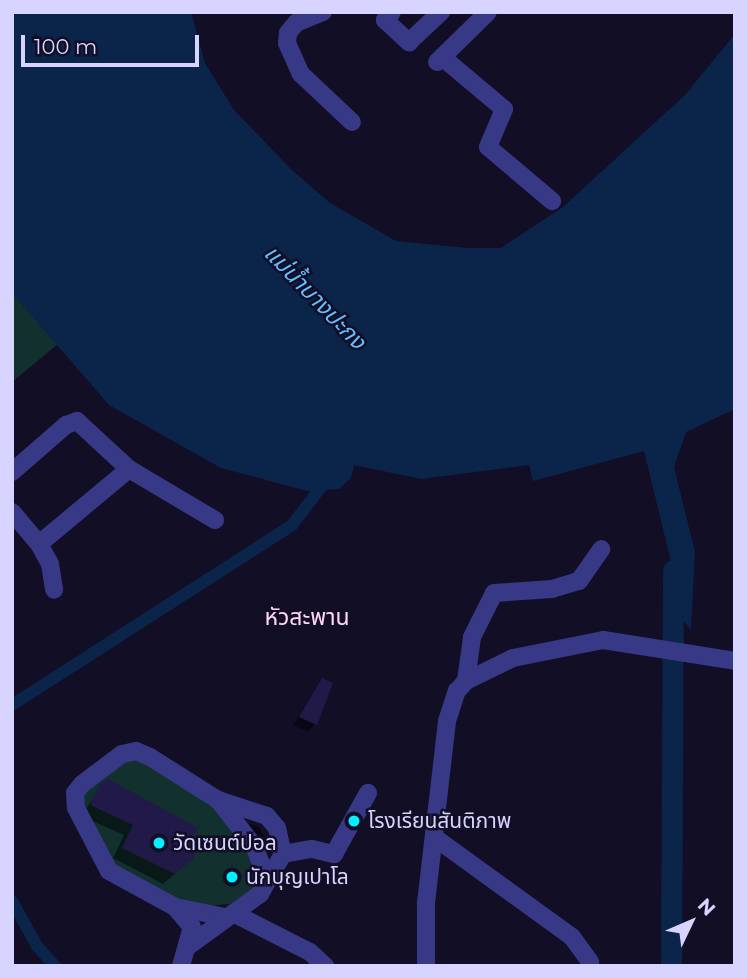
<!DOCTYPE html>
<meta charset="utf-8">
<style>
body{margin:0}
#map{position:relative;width:747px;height:978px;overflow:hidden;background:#120e26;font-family:Montserrat,"Noto Sans Thai",sans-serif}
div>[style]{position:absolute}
.green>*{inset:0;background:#11302e}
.water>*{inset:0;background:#0b2449}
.shadow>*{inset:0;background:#0007}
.canal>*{height:12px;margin:-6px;padding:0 6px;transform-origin:6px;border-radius:6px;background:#0b2449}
.river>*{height:21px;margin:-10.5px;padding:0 10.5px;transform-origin:10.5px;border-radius:10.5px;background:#0b2449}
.building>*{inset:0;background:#211a48}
.minor>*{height:18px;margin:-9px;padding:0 9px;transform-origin:9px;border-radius:9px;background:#383986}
.dots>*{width:19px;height:19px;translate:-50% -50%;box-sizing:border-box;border:4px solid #120e26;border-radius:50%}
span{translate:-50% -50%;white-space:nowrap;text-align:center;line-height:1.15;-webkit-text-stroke:5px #120e26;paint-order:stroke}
.poi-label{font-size:21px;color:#d7d4ff}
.left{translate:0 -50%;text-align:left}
.water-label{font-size:23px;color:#62bdff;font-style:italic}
.neighbourhood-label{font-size:23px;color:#ffd6f2}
.frame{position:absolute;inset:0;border:14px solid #d7d4ff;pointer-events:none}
.north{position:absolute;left:656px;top:887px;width:70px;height:70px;-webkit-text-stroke:5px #120e26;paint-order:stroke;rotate:46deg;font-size:19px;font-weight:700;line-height:28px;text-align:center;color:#d7d4ff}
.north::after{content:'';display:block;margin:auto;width:24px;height:32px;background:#d7d4ff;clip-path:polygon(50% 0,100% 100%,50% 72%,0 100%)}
.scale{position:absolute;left:21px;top:35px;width:178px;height:32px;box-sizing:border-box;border:4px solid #d7d4ff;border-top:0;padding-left:9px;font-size:21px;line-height:24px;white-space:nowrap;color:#d7d4ff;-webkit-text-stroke:5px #120e26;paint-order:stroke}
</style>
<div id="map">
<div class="green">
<i style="clip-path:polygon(12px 293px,58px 344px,12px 382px)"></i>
<i style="clip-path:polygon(129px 759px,146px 761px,207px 800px,258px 866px,257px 882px,249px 896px,237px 903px,209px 906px,174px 900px,102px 857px,79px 797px)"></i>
</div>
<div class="water">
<i style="clip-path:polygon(12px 12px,191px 12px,205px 63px,234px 110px,292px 170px,330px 203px,396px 241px,467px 248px,501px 248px,563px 207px,685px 95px,735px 34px,735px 409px,686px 432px,674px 467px,695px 552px,691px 630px,673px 607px,673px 570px,644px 451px,533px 481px,529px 465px,421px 479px,354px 465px,351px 478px,339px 489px,307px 491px,221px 468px,109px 405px,12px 293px)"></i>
</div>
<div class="shadow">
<i style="clip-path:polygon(323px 680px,330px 684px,315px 724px,308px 732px,293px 725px)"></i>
<i style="clip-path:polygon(101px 787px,193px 858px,163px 884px,113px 858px,124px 835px,81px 816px)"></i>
<i style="clip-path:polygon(250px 824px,259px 827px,264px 836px,260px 840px,247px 828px)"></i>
</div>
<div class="canal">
<i style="left:12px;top:705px;width:333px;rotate:-32.7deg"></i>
<i style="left:292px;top:525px;width:59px;rotate:-52.5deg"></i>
<i style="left:12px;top:901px;width:51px;rotate:60.9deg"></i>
<i style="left:37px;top:946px;width:27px;rotate:48deg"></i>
</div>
<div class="river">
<i style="left:671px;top:966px;width:396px;rotate:-89.7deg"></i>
</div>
<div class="building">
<i style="clip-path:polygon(322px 678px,333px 683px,317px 725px,299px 717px)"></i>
<i style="clip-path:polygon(108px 779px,198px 828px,193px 838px,194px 858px,175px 874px,122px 848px,133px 825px,90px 805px,99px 785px)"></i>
</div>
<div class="minor">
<i style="left:323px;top:12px;width:29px;rotate:158deg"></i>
<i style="left:296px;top:23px;width:13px;rotate:129deg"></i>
<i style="left:288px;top:33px;width:10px;rotate:96deg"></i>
<i style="left:287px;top:43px;width:34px;rotate:66deg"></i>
<i style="left:301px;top:74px;width:70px;rotate:43.3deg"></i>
<i style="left:392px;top:12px;width:11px;rotate:131deg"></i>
<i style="left:385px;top:20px;width:33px;rotate:43deg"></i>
<i style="left:409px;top:42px;width:44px;rotate:-43.2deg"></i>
<i style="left:442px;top:57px;width:81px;rotate:40deg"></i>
<i style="left:504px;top:109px;width:41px;rotate:112.8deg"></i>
<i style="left:488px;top:147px;width:84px;rotate:40.2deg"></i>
<i style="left:437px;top:62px;width:71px;rotate:-44.4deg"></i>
<i style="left:12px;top:472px;width:72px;rotate:-41deg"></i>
<i style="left:66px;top:425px;width:12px;rotate:-20deg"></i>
<i style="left:77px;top:421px;width:71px;rotate:42.7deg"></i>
<i style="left:129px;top:469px;width:100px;rotate:30.7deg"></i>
<i style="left:12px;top:512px;width:42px;rotate:49.8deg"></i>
<i style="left:39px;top:544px;width:117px;rotate:-39.8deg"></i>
<i style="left:39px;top:544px;width:23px;rotate:61deg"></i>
<i style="left:50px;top:564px;width:26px;rotate:81deg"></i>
<i style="left:466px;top:681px;width:44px;rotate:-82.2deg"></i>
<i style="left:472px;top:637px;width:49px;rotate:-63.4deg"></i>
<i style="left:494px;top:593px;width:58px;rotate:-3.9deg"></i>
<i style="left:552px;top:589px;width:28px;rotate:-17deg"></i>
<i style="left:579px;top:581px;width:39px;rotate:-55deg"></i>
<i style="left:434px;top:837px;width:170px;rotate:35.9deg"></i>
<i style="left:572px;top:937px;width:31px;rotate:54deg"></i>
<i style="left:283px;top:854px;width:29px;rotate:-10deg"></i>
<i style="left:312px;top:849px;width:23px;rotate:13deg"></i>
<i style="left:334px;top:854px;width:70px;rotate:-60.9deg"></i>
<i style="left:175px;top:907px;width:26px;rotate:50deg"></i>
<i style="left:192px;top:927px;width:41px;rotate:105.8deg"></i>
<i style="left:233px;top:913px;width:86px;rotate:26.9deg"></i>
<i style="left:310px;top:952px;width:21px;rotate:43deg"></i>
<i style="left:225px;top:917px;width:51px;rotate:-168.7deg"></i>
<i style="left:175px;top:907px;width:75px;rotate:-151.4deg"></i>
<i style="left:109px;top:871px;width:71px;rotate:-117.6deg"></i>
<i style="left:76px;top:808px;width:15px;rotate:-94deg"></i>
<i style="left:75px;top:793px;width:11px;rotate:-52deg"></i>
<i style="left:82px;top:784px;width:50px;rotate:-36.9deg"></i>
<i style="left:122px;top:754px;width:14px;rotate:-12deg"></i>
<i style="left:136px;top:751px;width:15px;rotate:23deg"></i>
<i style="left:150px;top:757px;width:80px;rotate:32.3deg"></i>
<i style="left:218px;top:800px;width:58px;rotate:52deg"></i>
<i style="left:254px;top:846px;width:37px;rotate:68deg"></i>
<i style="left:190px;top:945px;width:87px;rotate:-36.1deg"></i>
<i style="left:260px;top:894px;width:46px;rotate:-60.1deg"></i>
<i style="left:283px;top:854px;width:27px;rotate:-103deg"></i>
<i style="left:277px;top:828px;width:16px;rotate:-130deg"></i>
<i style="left:267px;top:816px;width:52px;rotate:-161.9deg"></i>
<i style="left:426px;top:966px;width:63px;rotate:-90deg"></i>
<i style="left:426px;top:903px;width:183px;rotate:-83.4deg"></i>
<i style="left:447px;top:721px;width:32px;rotate:-72deg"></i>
<i style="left:457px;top:691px;width:13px;rotate:-48deg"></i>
<i style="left:466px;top:681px;width:52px;rotate:-26.1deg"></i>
<i style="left:513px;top:658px;width:92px;rotate:-11.3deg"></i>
<i style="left:603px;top:640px;width:134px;rotate:9deg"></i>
</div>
<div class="dots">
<i style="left:354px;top:821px;background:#00f0ff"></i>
<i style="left:159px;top:843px;background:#00f0ff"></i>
<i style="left:232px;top:877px;background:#00f0ff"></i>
</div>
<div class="poi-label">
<span class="left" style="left:368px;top:821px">โรงเรียนสันติภาพ</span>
<span class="left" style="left:173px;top:843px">วัดเซนต์ปอล</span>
<span class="left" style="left:246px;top:877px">นักบุญเปาโล</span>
</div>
<div class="water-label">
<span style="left:315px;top:297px;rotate:46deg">แม่น้ำบางปะกง</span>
</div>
<div class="neighbourhood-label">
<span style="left:307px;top:617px">หัวสะพาน</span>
</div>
<div class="frame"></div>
<div class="north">N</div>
<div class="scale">100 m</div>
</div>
